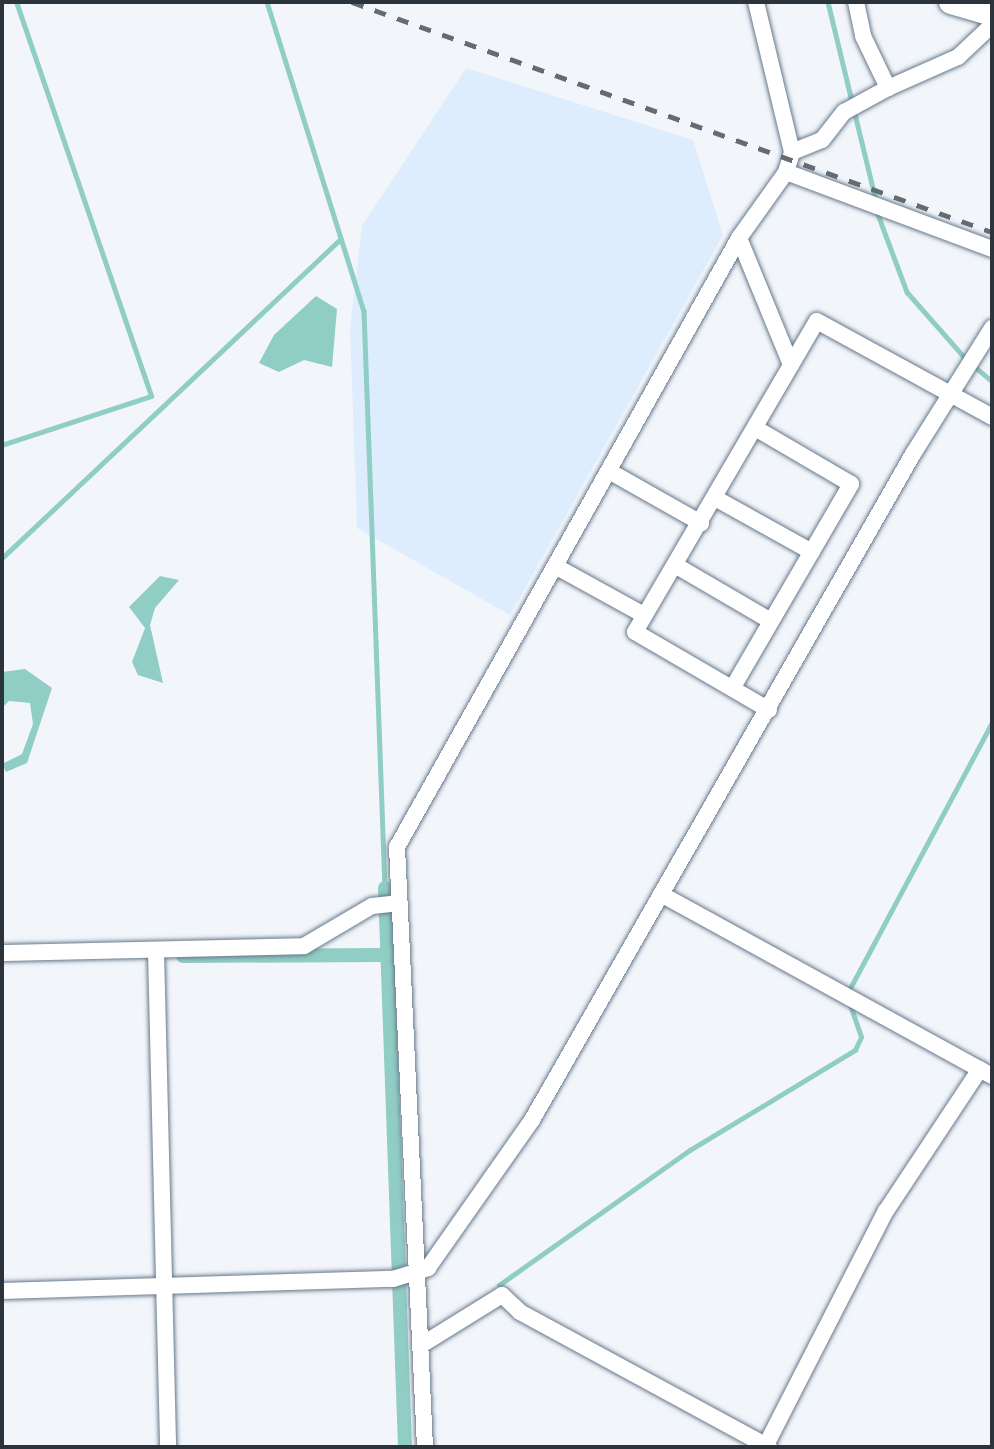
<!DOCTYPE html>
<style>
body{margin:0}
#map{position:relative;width:994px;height:1449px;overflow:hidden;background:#f2f6fb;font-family:Raleway,sans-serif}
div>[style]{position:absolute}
.built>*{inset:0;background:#ddedfe}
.water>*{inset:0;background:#90cdc4}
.stream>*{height:4.5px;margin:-2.25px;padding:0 2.25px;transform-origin:2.25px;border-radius:2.25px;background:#90cdc4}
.canal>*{height:14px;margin:-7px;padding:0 7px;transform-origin:7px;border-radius:7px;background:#90cdc4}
.roads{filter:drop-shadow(0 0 2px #66788c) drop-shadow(0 0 2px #66788c)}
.street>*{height:16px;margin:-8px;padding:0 8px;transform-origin:8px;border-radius:8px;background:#fff}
.primary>*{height:24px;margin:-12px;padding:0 12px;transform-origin:12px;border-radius:12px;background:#fff}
.rail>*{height:4.5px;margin-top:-2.25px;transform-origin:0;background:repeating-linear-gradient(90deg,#646b73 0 12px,transparent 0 24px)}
span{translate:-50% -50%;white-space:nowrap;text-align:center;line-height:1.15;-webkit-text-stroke:5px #f2f6fb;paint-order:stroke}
.frame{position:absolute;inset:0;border:4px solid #2b333c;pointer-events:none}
</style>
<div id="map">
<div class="built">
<i style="clip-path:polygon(466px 68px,693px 140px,723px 235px,510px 615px,357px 528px,350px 328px,362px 226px)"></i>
</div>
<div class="water">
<i style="clip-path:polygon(316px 296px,337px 309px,332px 367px,304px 360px,279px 372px,259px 363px,274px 335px)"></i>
<i style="clip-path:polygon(160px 576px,179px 580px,155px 608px,150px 625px,163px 683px,138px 675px,132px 662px,145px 628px,129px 607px)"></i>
<i style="clip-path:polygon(25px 669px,52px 688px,27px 763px,6px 772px,2px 764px,22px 754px,33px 724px,30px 703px,9px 701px,2px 708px,2px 672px)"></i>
</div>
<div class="stream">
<i style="left:267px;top:2px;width:324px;rotate:72.6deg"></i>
<i style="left:364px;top:311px;width:577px;rotate:87.92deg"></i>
<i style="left:828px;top:2px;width:204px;rotate:76.4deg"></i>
<i style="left:876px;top:209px;width:89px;rotate:69.5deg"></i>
<i style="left:907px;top:292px;width:91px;rotate:48.6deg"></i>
<i style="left:974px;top:366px;width:23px;rotate:40deg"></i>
<i style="left:2px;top:445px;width:157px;rotate:-18.2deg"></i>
<i style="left:151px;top:396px;width:416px;rotate:-108.9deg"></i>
<i style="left:2px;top:558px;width:465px;rotate:-43.3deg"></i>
<i style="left:847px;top:994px;width:308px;rotate:-61.9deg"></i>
<i style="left:499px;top:1285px;width:234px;rotate:-35.3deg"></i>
<i style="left:690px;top:1150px;width:193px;rotate:-31.2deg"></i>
<i style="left:855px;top:1050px;width:14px;rotate:-65deg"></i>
<i style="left:861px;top:1037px;width:37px;rotate:-109deg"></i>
</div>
<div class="canal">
<i style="left:385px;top:888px;width:559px;rotate:87.95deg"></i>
<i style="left:183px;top:956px;width:202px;rotate:-0.3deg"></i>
</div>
<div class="roads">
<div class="street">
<i style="left:856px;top:2px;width:35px;rotate:78deg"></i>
<i style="left:863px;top:36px;width:58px;rotate:64.3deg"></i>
<i style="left:888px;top:88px;width:77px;rotate:-23.9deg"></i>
<i style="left:958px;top:57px;width:47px;rotate:-43.3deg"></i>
<i style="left:792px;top:152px;width:32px;rotate:-22deg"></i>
<i style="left:822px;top:140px;width:36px;rotate:-52deg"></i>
<i style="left:844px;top:112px;width:50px;rotate:-28.6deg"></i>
<i style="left:786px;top:172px;width:220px;rotate:20.5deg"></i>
<i style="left:739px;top:238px;width:137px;rotate:67.7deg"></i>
<i style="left:609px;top:471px;width:106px;rotate:29.5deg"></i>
<i style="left:715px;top:498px;width:111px;rotate:29.1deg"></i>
<i style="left:675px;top:565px;width:111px;rotate:30.3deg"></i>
<i style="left:555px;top:566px;width:102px;rotate:28.8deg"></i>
<i style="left:733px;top:687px;width:235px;rotate:-59.8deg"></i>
<i style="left:851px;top:484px;width:111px;rotate:-149.7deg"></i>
<i style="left:769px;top:710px;width:155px;rotate:-149.8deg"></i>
<i style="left:635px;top:632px;width:360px;rotate:-59.7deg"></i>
<i style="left:817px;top:321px;width:200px;rotate:28.7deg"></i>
<i style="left:661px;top:894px;width:378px;rotate:28.8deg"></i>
<i style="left:156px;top:951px;width:496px;rotate:88.6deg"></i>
<i style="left:2px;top:953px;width:302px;rotate:-1.3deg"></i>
<i style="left:304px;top:946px;width:79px;rotate:-30.5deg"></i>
<i style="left:372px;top:906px;width:28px;rotate:-6deg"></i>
<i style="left:2px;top:1291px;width:391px;rotate:-1.8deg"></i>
<i style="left:393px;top:1279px;width:37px;rotate:-17deg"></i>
<i style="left:428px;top:1268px;width:181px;rotate:-54.9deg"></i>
<i style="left:532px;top:1120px;width:767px;rotate:-60.23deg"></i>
<i style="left:913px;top:454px;width:149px;rotate:-57.9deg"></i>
<i style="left:423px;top:1344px;width:93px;rotate:-31.8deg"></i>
<i style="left:502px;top:1295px;width:25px;rotate:43deg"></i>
<i style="left:520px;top:1312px;width:283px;rotate:28.5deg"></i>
<i style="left:425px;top:1447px;width:601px;rotate:-92.67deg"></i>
<i style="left:397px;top:847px;width:698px;rotate:-60.68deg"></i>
<i style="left:739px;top:238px;width:81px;rotate:-54.5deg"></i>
<i style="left:786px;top:172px;width:21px;rotate:-73deg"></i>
<i style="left:792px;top:152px;width:154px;rotate:-103.5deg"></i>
<i style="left:765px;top:1447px;width:265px;rotate:-62.9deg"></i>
<i style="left:886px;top:1211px;width:170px;rotate:-56.5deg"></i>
</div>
<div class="primary">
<i style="left:951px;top:2px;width:43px;rotate:16.3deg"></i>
</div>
</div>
<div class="rail">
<i style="left:352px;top:2px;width:680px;rotate:19.77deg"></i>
</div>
<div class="frame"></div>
</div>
